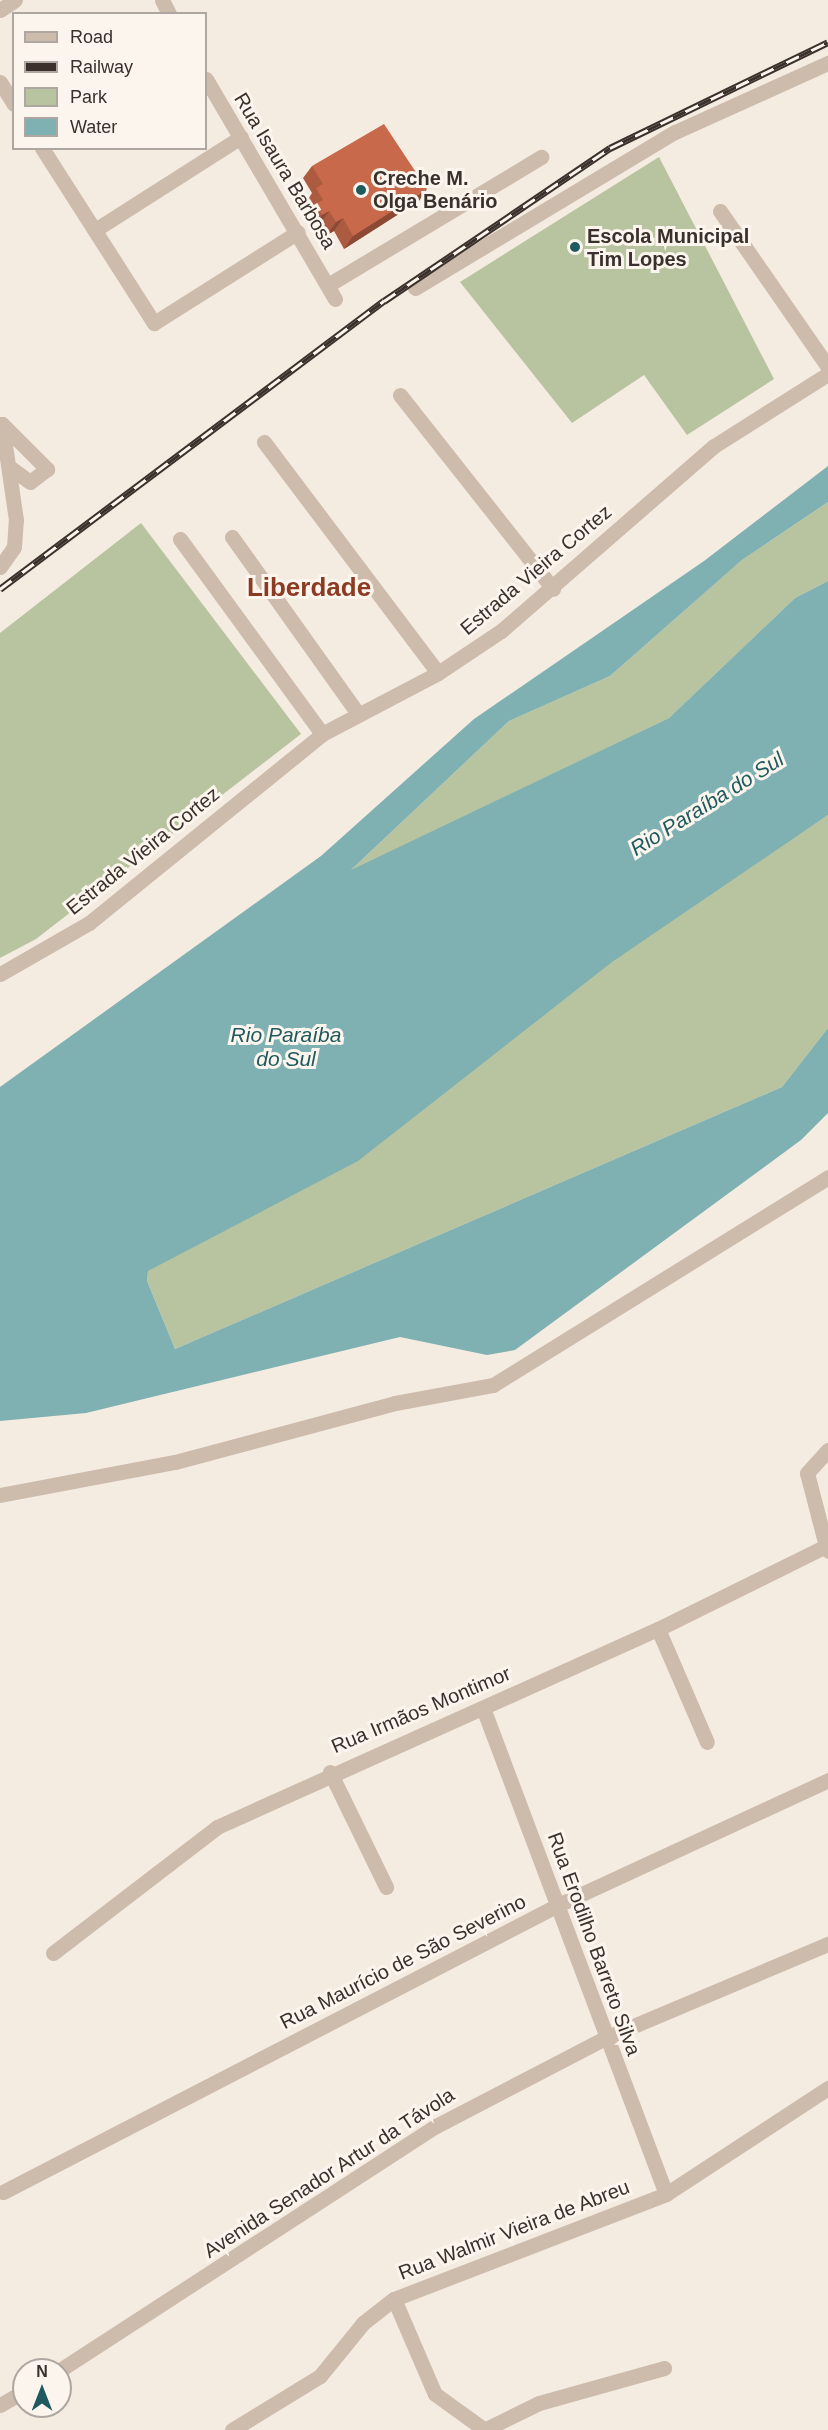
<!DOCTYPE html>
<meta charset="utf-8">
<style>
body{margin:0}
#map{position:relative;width:828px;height:2430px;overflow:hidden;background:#f4ebe1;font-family:Helvetica,sans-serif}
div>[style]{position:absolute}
.green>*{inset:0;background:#b8c4a0}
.water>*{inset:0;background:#7fb0b2}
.minor>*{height:15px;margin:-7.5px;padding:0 7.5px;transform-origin:7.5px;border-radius:7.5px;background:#cdbbac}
.rail>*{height:7px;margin-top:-3.5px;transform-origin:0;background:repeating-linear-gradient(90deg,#fbf5ee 0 14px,#3b302b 0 28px);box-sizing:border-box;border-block:2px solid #3b302b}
.wall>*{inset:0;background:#ac5a40}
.shaded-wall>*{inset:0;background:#8c4a34}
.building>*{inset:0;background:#c8694b}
.dots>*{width:16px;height:16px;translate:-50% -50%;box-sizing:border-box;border:3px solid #fbf5ee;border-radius:50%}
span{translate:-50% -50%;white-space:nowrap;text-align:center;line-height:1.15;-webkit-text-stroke:6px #fbf5ee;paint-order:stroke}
.street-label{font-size:20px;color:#3b302b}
.poi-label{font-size:20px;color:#3b302b;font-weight:700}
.left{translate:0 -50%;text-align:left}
.water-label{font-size:21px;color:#1f5a5e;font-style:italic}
.district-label{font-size:26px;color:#8c3b22;font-weight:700}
.legend{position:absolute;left:12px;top:12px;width:195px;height:138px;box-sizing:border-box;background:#fbf5ee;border:2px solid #aea6a0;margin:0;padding:8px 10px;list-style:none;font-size:18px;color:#3b302b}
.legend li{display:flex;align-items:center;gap:12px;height:30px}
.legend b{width:30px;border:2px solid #aea6a0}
.north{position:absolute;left:12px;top:2358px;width:60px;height:60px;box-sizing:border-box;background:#fbf5ee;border:2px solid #aea6a0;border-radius:50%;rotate:0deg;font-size:16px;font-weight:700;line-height:24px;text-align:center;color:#3b302b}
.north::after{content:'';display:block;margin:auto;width:21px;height:27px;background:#1f5a5e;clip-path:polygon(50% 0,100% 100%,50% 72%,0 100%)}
</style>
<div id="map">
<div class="green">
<i style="clip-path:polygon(659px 157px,774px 379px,687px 435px,644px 375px,572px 423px,460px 282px)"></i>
<i style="clip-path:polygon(828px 502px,828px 581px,795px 598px,669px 718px,349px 872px,509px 721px,610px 676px,742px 560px)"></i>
<i style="clip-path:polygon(141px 523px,301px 734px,36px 939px,0 958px,0 633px)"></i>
<i style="clip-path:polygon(828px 815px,828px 1028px,782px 1087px,175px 1349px,147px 1281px,148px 1271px)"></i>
</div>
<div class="water">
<i style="clip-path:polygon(828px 466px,828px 502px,742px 560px,610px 676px,509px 721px,351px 870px,669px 718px,795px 598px,828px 581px,828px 815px,612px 962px,358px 1161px,148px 1271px,147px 1281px,175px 1349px,782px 1087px,828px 1028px,828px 1113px,801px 1140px,515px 1350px,487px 1355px,400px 1337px,86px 1413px,0 1421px,0 1087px,321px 856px,474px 719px,704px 561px)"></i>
</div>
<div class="minor">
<i style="left:162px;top:0;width:16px;rotate:63deg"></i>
<i style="left:0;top:10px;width:18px;rotate:-34deg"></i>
<i style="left:206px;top:79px;width:255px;rotate:59.6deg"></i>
<i style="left:0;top:82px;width:26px;rotate:58deg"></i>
<i style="left:42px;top:148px;width:208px;rotate:57.4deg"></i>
<i style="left:154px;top:323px;width:170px;rotate:-32.3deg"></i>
<i style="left:720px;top:211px;width:190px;rotate:55.3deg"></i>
<i style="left:95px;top:230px;width:173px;rotate:-32.5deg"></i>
<i style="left:328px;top:285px;width:249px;rotate:-31deg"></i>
<i style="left:415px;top:288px;width:303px;rotate:-31deg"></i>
<i style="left:675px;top:132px;width:168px;rotate:-24.3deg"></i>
<i style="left:400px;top:395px;width:247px;rotate:51.7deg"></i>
<i style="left:264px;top:442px;width:289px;rotate:53deg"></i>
<i style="left:232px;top:537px;width:215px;rotate:54.5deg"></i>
<i style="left:180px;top:539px;width:241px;rotate:53.9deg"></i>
<i style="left:0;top:567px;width:24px;rotate:-55deg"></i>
<i style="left:14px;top:547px;width:27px;rotate:-86deg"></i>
<i style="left:16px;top:520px;width:97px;rotate:-98.3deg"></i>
<i style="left:2px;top:424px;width:64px;rotate:45deg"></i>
<i style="left:47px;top:469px;width:21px;rotate:143deg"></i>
<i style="left:30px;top:482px;width:22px;rotate:-144deg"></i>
<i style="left:0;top:974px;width:103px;rotate:-29.8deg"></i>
<i style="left:89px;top:923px;width:300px;rotate:-39deg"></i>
<i style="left:322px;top:734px;width:131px;rotate:-27.7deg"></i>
<i style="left:438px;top:673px;width:76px;rotate:-33.7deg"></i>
<i style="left:501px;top:631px;width:282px;rotate:-41deg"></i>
<i style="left:714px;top:446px;width:135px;rotate:-32.3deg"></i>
<i style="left:0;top:1495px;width:178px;rotate:-10.7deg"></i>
<i style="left:175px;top:1462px;width:228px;rotate:-15deg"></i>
<i style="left:395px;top:1403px;width:100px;rotate:-10.4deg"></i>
<i style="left:493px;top:1385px;width:394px;rotate:-31.8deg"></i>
<i style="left:826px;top:1546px;width:75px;rotate:-104.6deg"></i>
<i style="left:807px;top:1473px;width:31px;rotate:-48deg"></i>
<i style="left:658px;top:1629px;width:123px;rotate:66.6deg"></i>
<i style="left:483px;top:1708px;width:519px;rotate:69.37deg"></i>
<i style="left:330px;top:1772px;width:128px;rotate:64deg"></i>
<i style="left:53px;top:1953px;width:207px;rotate:-37.5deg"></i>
<i style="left:217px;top:1827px;width:483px;rotate:-24.2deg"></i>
<i style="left:658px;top:1629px;width:187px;rotate:-26.3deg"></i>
<i style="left:826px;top:1546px;width:5px;rotate:68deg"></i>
<i style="left:3px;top:2192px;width:625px;rotate:-27.34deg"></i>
<i style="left:558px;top:1905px;width:298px;rotate:-24.8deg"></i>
<i style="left:394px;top:2299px;width:103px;rotate:66.7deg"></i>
<i style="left:435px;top:2394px;width:62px;rotate:35.8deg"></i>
<i style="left:60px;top:2370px;width:448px;rotate:-33deg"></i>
<i style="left:436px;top:2126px;width:191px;rotate:-27.5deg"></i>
<i style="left:605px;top:2038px;width:242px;rotate:-22.9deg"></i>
<i style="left:0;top:2405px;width:28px;rotate:-30deg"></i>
<i style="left:486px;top:2429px;width:59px;rotate:-26.1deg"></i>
<i style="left:539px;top:2403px;width:130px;rotate:-15.6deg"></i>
<i style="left:232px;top:2430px;width:103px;rotate:-31.5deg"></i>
<i style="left:320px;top:2376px;width:68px;rotate:-50.9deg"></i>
<i style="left:363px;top:2323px;width:39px;rotate:-38deg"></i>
<i style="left:394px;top:2299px;width:292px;rotate:-21.1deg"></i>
<i style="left:666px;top:2194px;width:194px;rotate:-33.2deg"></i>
</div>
<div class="rail">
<i style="left:0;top:589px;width:480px;rotate:-36.9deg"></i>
<i style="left:384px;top:301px;width:273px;rotate:-34.1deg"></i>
<i style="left:610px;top:148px;width:242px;rotate:-25.9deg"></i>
</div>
<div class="wall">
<i style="clip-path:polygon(312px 166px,419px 201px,344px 249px,334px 231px,327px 235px,320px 224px,314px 228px,307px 217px,312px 210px,307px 201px,312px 193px,303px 178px)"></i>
</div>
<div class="shaded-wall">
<i style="clip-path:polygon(427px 189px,419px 201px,344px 249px,353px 236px)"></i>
<i style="clip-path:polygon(329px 211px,320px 224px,314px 228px,322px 215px)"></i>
<i style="clip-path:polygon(343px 218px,334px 231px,327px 235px,336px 222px)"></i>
</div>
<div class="building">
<i style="clip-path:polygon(384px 124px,427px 189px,353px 236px,343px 218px,336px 222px,329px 211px,322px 215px,316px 204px,323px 200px,316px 188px,323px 184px,312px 166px)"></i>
</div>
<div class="dots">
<i style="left:361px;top:190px;background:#1f5a5e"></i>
<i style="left:575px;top:247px;background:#1f5a5e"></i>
</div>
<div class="street-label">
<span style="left:285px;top:171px;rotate:59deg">Rua Isaura Barbosa</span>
<span style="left:536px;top:570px;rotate:-40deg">Estrada Vieira Cortez</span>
<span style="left:143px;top:851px;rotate:-39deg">Estrada Vieira Cortez</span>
<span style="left:421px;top:1710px;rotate:-23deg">Rua Irmãos Montimor</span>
<span style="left:594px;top:1944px;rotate:70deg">Rua Erodilho Barreto Silva</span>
<span style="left:403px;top:1962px;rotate:-27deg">Rua Maurício de São Severino</span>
<span style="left:329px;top:2173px;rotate:-33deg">Avenida Senador Artur da Távola</span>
<span style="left:514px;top:2230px;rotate:-21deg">Rua Walmir Vieira de Abreu</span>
</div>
<div class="poi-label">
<span class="left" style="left:373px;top:190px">Creche M.<br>Olga Benário</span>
<span class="left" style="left:587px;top:248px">Escola Municipal<br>Tim Lopes</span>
</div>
<div class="water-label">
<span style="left:707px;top:804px;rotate:-32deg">Rio Paraíba do Sul</span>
<span style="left:286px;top:1047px">Rio Paraíba<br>do Sul</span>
</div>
<div class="district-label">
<span style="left:309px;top:588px">Liberdade</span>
</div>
<ul class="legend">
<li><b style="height:8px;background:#cdbbac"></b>Road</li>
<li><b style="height:8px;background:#3b302b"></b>Railway</li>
<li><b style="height:16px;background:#b8c4a0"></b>Park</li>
<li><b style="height:16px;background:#7fb0b2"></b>Water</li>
</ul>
<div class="north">N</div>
</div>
